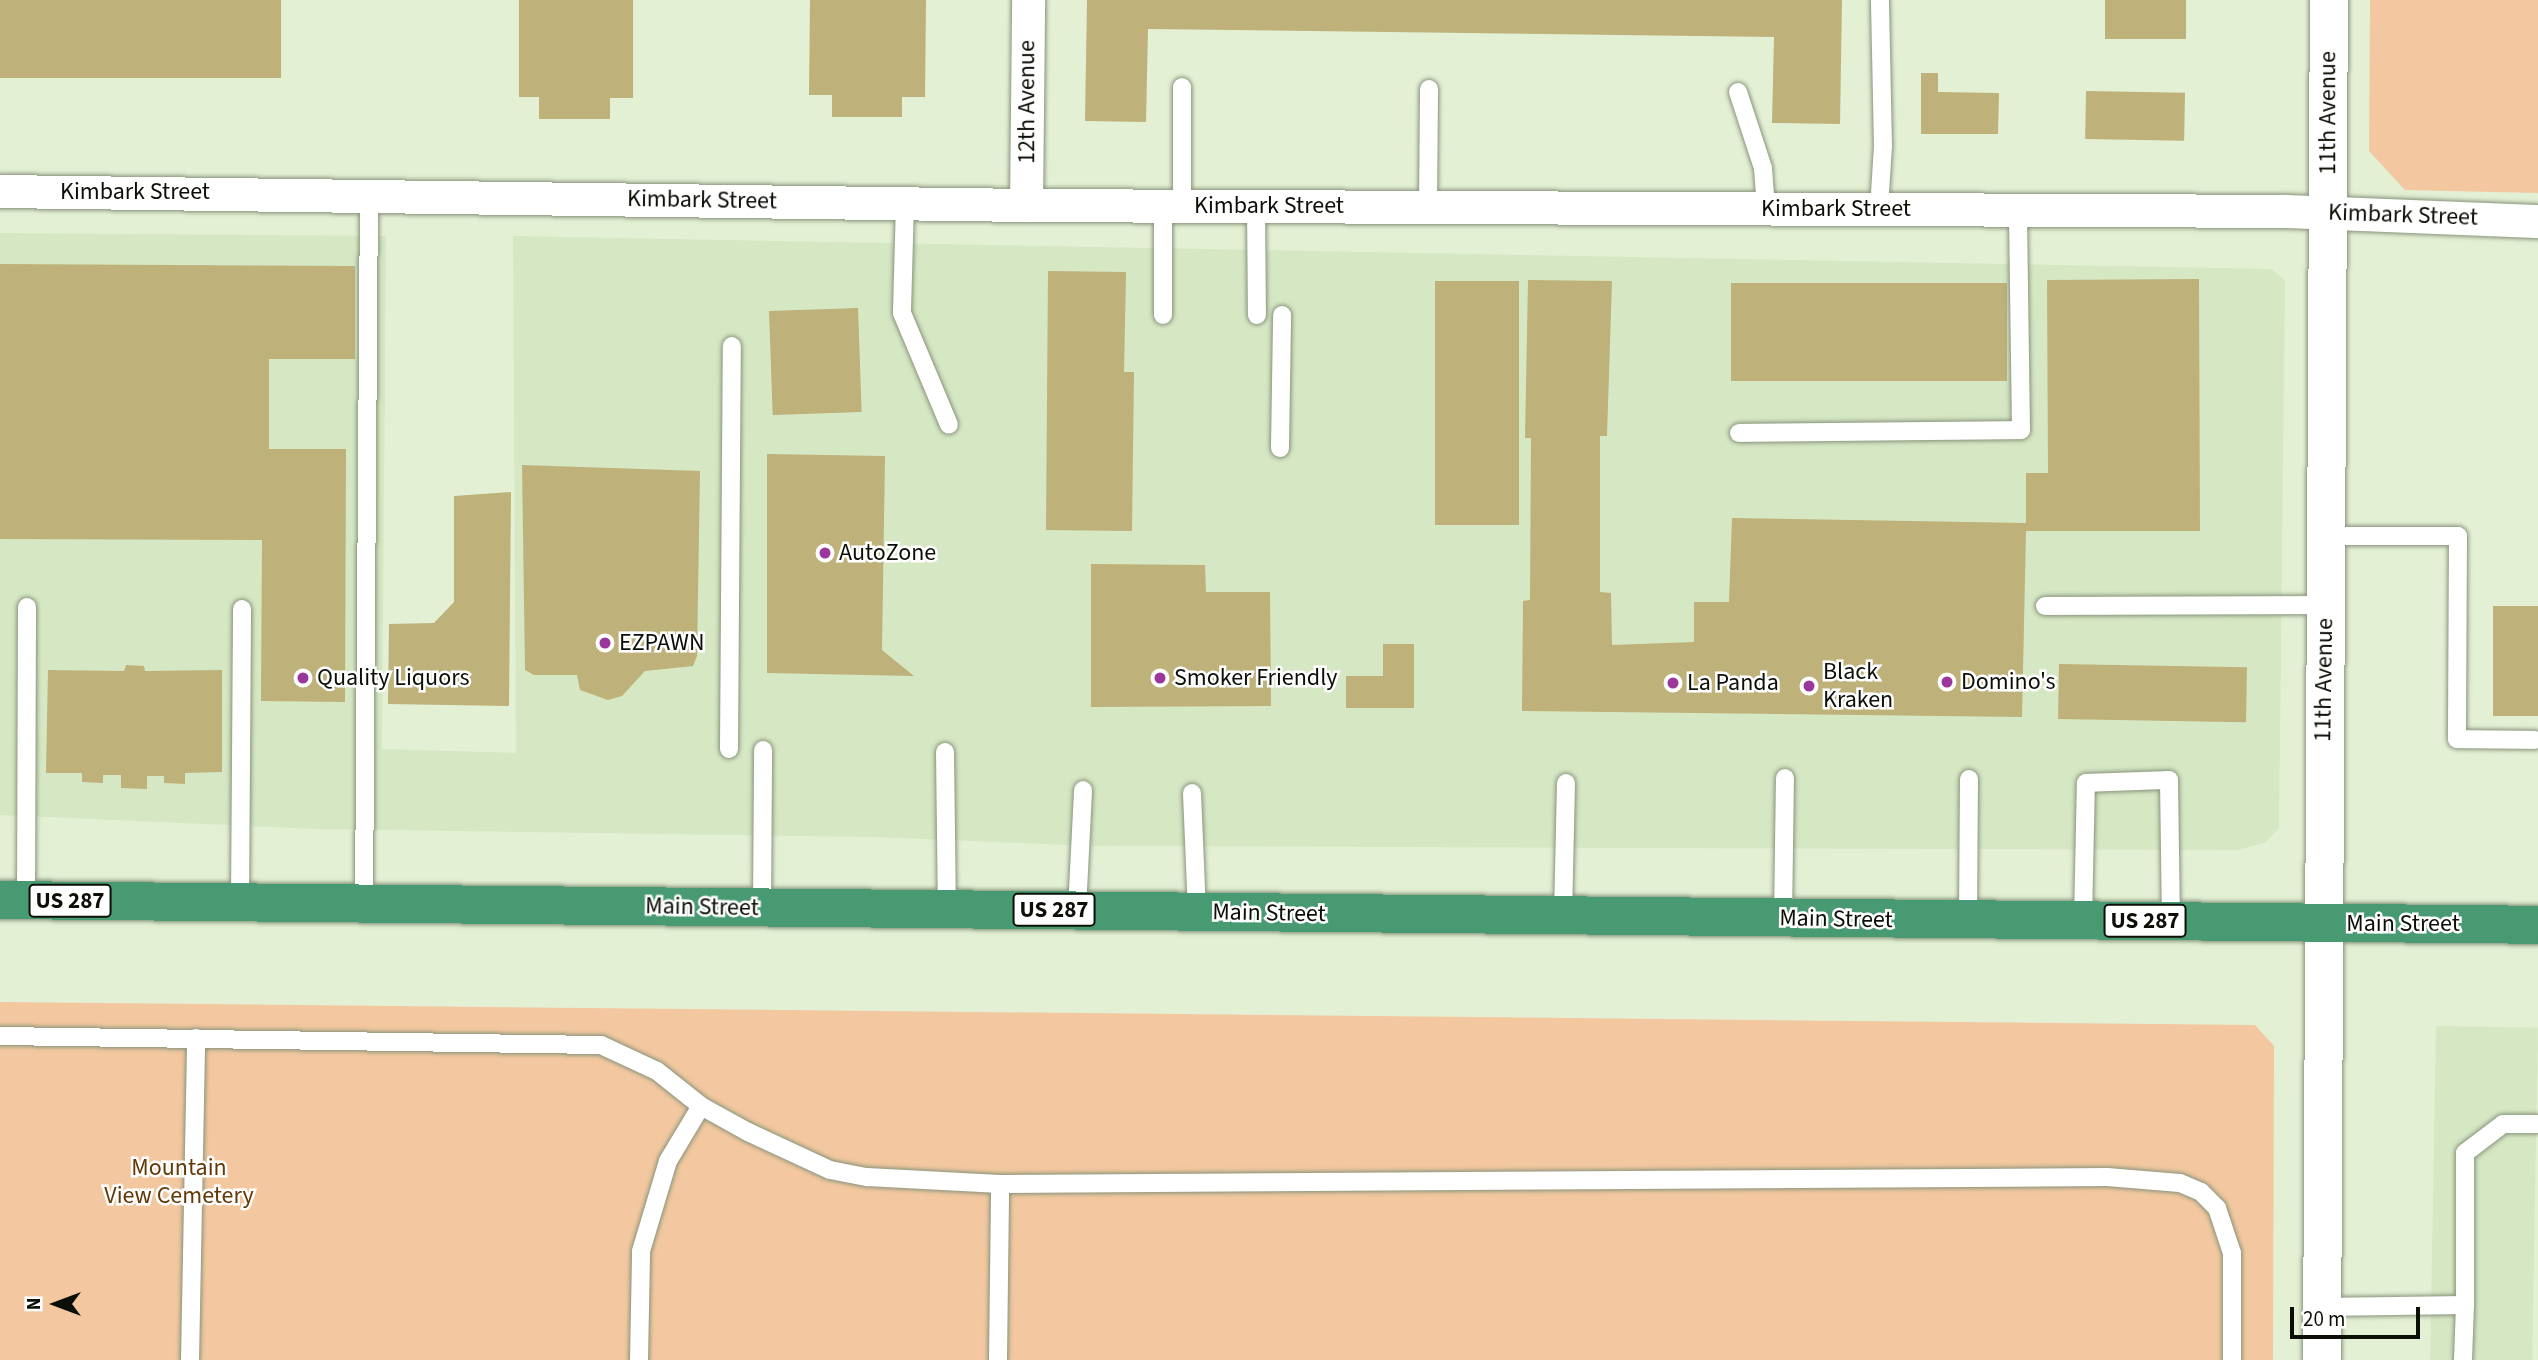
<!DOCTYPE html>
<style>
body{margin:0}
#map{position:relative;width:2538px;height:1360px;overflow:hidden;background:#e3f0d4;font-family:"Source Sans 3",sans-serif}
div>[style]{position:absolute}
.built>*{inset:0;background:#d6e7c4;transform-origin:0 0}
.green>*{inset:0;background:#f3c8a0}
.building>*{inset:0;background:#beb17a;transform-origin:0 0}
.roads{filter:drop-shadow(0 0 2px #88947b) drop-shadow(0 0 2px #88947b)}
.lane>*{height:18px;margin:-9px;padding:0 9px;transform-origin:9px;border-radius:9px;background:#fff}
.street>*{height:33px;margin:-16.5px;padding:0 16.5px;transform-origin:16.5px;border-radius:16.5px;background:#fff}
.secondary>*{height:38px;margin:-19px;padding:0 19px;transform-origin:19px;border-radius:19px;background:#fff}
.highway>*{height:38px;margin:-19px;padding:0 19px;transform-origin:19px;border-radius:19px;background:#489a73}
.dots>*{width:19px;height:19px;translate:-50% -50%;box-sizing:border-box;border:4px solid #fff;border-radius:50%}
span{translate:-50% -50%;white-space:nowrap;text-align:center;line-height:1.15;-webkit-text-stroke:5px #fff;paint-order:stroke}
.shield-label span{padding:2px 5px;background:#fff;border:2px solid;border-radius:5px;-webkit-text-stroke-width:0}
.shield-label{font-size:23px;color:#0b0f06;font-weight:700}
.street-label{font-size:24px;color:#0b0f06}
.poi-label{font-size:24px;color:#0b0f06}
.left{translate:0 -50%;text-align:left}
.park-label{font-size:24px;color:#623805}
.north{position:absolute;left:21px;top:1269px;width:70px;height:70px;-webkit-text-stroke:5px #fff;paint-order:stroke;rotate:270deg;font-size:19px;font-weight:700;line-height:28px;text-align:center;color:#0b0f06}
.north::after{content:'';display:block;margin:auto;width:24px;height:32px;background:#0b0f06;clip-path:polygon(50% 0,100% 100%,50% 72%,0 100%)}
.scale{position:absolute;left:2290px;top:1307px;width:130px;height:32px;box-sizing:border-box;border:4px solid #0b0f06;border-top:0;padding-left:9px;font-size:21px;line-height:24px;white-space:nowrap;color:#0b0f06;-webkit-text-stroke:5px #fff;paint-order:stroke}
</style>
<div id="map">
<div class="built">
<i style="clip-path:polygon(0 233px,386px 236px,382px 749px,516px 753px,513px 236px,2272px 269px,2285px 281px,2279px 828px,2266px 842px,2239px 850px,1093px 846px,874px 837px,317px 829px,0 815px)"></i>
<i style="left:2436px;top:1026px;width:102px;height:334px;rotate:1deg"></i>
</div>
<div class="green">
<i style="clip-path:polygon(2370px 0,2538px 0,2538px 193px,2405px 190px,2369px 151px)"></i>
<i style="clip-path:polygon(0 1002px,2255px 1025px,2274px 1046px,2273px 1360px,0 1360px)"></i>
</div>
<div class="building">
<i style="left:0;top:0;width:281px;height:78px"></i>
<i style="clip-path:polygon(519px 0,633px 0,633px 98px,610px 98px,610px 119px,539px 119px,539px 97px,519px 97px)"></i>
<i style="clip-path:polygon(810px 0,926px 0,925px 97px,902px 97px,902px 117px,832px 117px,832px 95px,809px 95px)"></i>
<i style="clip-path:polygon(1087px 0,1842px 0,1840px 124px,1772px 123px,1774px 37px,1148px 29px,1146px 122px,1085px 121px)"></i>
<i style="left:2105px;top:0;width:81px;height:39px"></i>
<i style="clip-path:polygon(1921px 73px,1938px 73px,1938px 92px,1999px 93px,1998px 134px,1921px 134px)"></i>
<i style="left:2086px;top:91px;width:99px;height:48px;rotate:1deg"></i>
<i style="clip-path:polygon(0 264px,355px 266px,355px 359px,269px 359px,269px 449px,346px 449px,345px 702px,261px 701px,262px 540px,0 539px)"></i>
<i style="clip-path:polygon(1048px 271px,1126px 272px,1124px 372px,1134px 372px,1132px 531px,1046px 530px)"></i>
<i style="clip-path:polygon(2199px 279px,2200px 531px,2026px 531px,2022px 717px,1522px 711px,1523px 601px,1530px 600px,1531px 438px,1525px 438px,1528px 280px,1612px 281px,1607px 436px,1600px 436px,1600px 592px,1611px 593px,1612px 645px,1694px 642px,1694px 602px,1729px 602px,1732px 518px,2026px 523px,2026px 473px,2048px 473px,2047px 280px)"></i>
<i style="left:1435px;top:281px;width:84px;height:244px"></i>
<i style="left:1731px;top:283px;width:276px;height:98px"></i>
<i style="left:858px;top:308px;width:104px;height:89px;rotate:88deg"></i>
<i style="clip-path:polygon(767px 454px,885px 456px,882px 650px,914px 676px,767px 673px)"></i>
<i style="clip-path:polygon(522px 465px,700px 471px,697px 656px,693px 666px,645px 671px,622px 696px,608px 700px,580px 690px,577px 675px,534px 675px,525px 670px)"></i>
<i style="clip-path:polygon(511px 492px,509px 706px,388px 704px,389px 624px,434px 623px,454px 602px,454px 496px)"></i>
<i style="clip-path:polygon(1091px 564px,1205px 565px,1206px 592px,1270px 592px,1271px 706px,1091px 707px)"></i>
<i style="left:2493px;top:606px;width:45px;height:110px"></i>
<i style="clip-path:polygon(1383px 644px,1414px 644px,1414px 708px,1346px 708px,1346px 676px,1383px 676px)"></i>
<i style="left:2059px;top:664px;width:188px;height:55px;rotate:1deg"></i>
<i style="clip-path:polygon(126px 665px,144px 666px,145px 671px,222px 670px,222px 772px,185px 773px,185px 784px,164px 783px,164px 776px,147px 776px,147px 789px,121px 788px,121px 775px,103px 775px,103px 783px,82px 782px,82px 773px,46px 773px,48px 670px,124px 671px)"></i>
</div>
<div class="roads">
<div class="lane">
<i style="left:1182px;top:87px;width:118px;rotate:90deg"></i>
<i style="left:1738px;top:92px;width:80px;rotate:71.8deg"></i>
<i style="left:1763px;top:168px;width:41px;rotate:85.8deg"></i>
<i style="left:905px;top:203px;width:110px;rotate:91.6deg"></i>
<i style="left:902px;top:313px;width:121px;rotate:67.2deg"></i>
<i style="left:1163px;top:205px;width:110px;rotate:90deg"></i>
<i style="left:1256px;top:206px;width:109px;rotate:89.5deg"></i>
<i style="left:1428px;top:207px;width:118px;rotate:-89.5deg"></i>
<i style="left:1879px;top:209px;width:63px;rotate:-86.4deg"></i>
<i style="left:1883px;top:146px;width:146px;rotate:-91.2deg"></i>
<i style="left:1739px;top:433px;width:282px;rotate:-0.6deg"></i>
<i style="left:2021px;top:430px;width:220px;rotate:-90.8deg"></i>
<i style="left:1280px;top:448px;width:133px;rotate:-89.1deg"></i>
<i style="left:2326px;top:536px;width:132px"></i>
<i style="left:2458px;top:536px;width:203px;rotate:90.3deg"></i>
<i style="left:2457px;top:739px;width:78px;rotate:0.7deg"></i>
<i style="left:2045px;top:606px;width:280px;rotate:-0.2deg"></i>
<i style="left:729px;top:749px;width:403px;rotate:-89.6deg"></i>
<i style="left:945px;top:752px;width:158px;rotate:89.3deg"></i>
<i style="left:1192px;top:793px;width:119px;rotate:87.6deg"></i>
<i style="left:26px;top:900px;width:293px;rotate:-89.8deg"></i>
<i style="left:240px;top:903px;width:294px;rotate:-89.6deg"></i>
<i style="left:364px;top:904px;width:709px;rotate:-89.6deg"></i>
<i style="left:762px;top:908px;width:158px;rotate:-89.6deg"></i>
<i style="left:1077px;top:910px;width:120px;rotate:-87.1deg"></i>
<i style="left:1563px;top:916px;width:133px;rotate:-88.7deg"></i>
<i style="left:1783px;top:918px;width:140px;rotate:-89.2deg"></i>
<i style="left:1968px;top:920px;width:141px;rotate:-89.6deg"></i>
<i style="left:2083px;top:921px;width:138px;rotate:-88.8deg"></i>
<i style="left:2086px;top:783px;width:83px;rotate:-2.1deg"></i>
<i style="left:2169px;top:780px;width:141px;rotate:89.2deg"></i>
<i style="left:0;top:1036px;width:601px;rotate:0.86deg"></i>
<i style="left:601px;top:1045px;width:62px;rotate:24.9deg"></i>
<i style="left:657px;top:1071px;width:56px;rotate:38.5deg"></i>
<i style="left:701px;top:1106px;width:54px;rotate:29deg"></i>
<i style="left:748px;top:1132px;width:90px;rotate:24.9deg"></i>
<i style="left:830px;top:1170px;width:38px;rotate:11deg"></i>
<i style="left:867px;top:1177px;width:133px;rotate:3deg"></i>
<i style="left:2465px;top:1305px;width:152px;rotate:-90deg"></i>
<i style="left:2465px;top:1153px;width:48px;rotate:-37.3deg"></i>
<i style="left:2503px;top:1124px;width:35px"></i>
<i style="left:2322px;top:1307px;width:143px;rotate:-0.8deg"></i>
<i style="left:2465px;top:1305px;width:55px;rotate:92.1deg"></i>
<i style="left:190px;top:1360px;width:322px;rotate:-88.9deg"></i>
<i style="left:639px;top:1360px;width:109px;rotate:-88.9deg"></i>
<i style="left:641px;top:1251px;width:94px;rotate:-73.3deg"></i>
<i style="left:668px;top:1161px;width:64px;rotate:-59deg"></i>
<i style="left:998px;top:1360px;width:176px;rotate:-89.3deg"></i>
<i style="left:1000px;top:1184px;width:1107px;rotate:-0.36deg"></i>
<i style="left:2107px;top:1177px;width:73px;rotate:4.7deg"></i>
<i style="left:2180px;top:1183px;width:23px;rotate:23deg"></i>
<i style="left:2201px;top:1192px;width:23px;rotate:45deg"></i>
<i style="left:2217px;top:1208px;width:47px;rotate:71.6deg"></i>
<i style="left:2232px;top:1253px;width:107px;rotate:90deg"></i>
</div>
<div class="street">
<i style="left:0;top:191px;width:1026px;rotate:0.78deg"></i>
<i style="left:1026px;top:205px;width:1258px;rotate:0.27deg"></i>
<i style="left:2284px;top:211px;width:254px;rotate:2.3deg"></i>
<i style="left:1026px;top:205px;width:205px;rotate:-89.4deg"></i>
</div>
<div class="secondary">
<i style="left:2322px;top:1360px;width:1360px;rotate:-89.71deg"></i>
</div>
<div class="highway">
<i style="left:0;top:900px;width:2538px;rotate:0.56deg"></i>
</div>
</div>
<div class="dots">
<i style="left:825px;top:553px;background:#9b379c"></i>
<i style="left:605px;top:643px;background:#9b379c"></i>
<i style="left:303px;top:678px;background:#9b379c"></i>
<i style="left:1160px;top:678px;background:#9b379c"></i>
<i style="left:1947px;top:682px;background:#9b379c"></i>
<i style="left:1673px;top:683px;background:#9b379c"></i>
<i style="left:1809px;top:686px;background:#9b379c"></i>
</div>
<div class="shield-label">
<span style="left:70px;top:901px">US 287</span>
<span style="left:1054px;top:910px">US 287</span>
<span style="left:2145px;top:921px">US 287</span>
</div>
<div class="street-label">
<span style="left:1027px;top:102px;rotate:-90deg">12th Avenue</span>
<span style="left:2328px;top:113px;rotate:-90deg">11th Avenue</span>
<span style="left:135px;top:192px">Kimbark Street</span>
<span style="left:702px;top:200px;rotate:1deg">Kimbark Street</span>
<span style="left:1269px;top:206px">Kimbark Street</span>
<span style="left:1836px;top:209px">Kimbark Street</span>
<span style="left:2403px;top:215px;rotate:2deg">Kimbark Street</span>
<span style="left:2324px;top:680px;rotate:-89deg">11th Avenue</span>
<span style="left:702px;top:907px;rotate:1deg">Main Street</span>
<span style="left:1269px;top:913px;rotate:1deg">Main Street</span>
<span style="left:1836px;top:919px;rotate:1deg">Main Street</span>
<span style="left:2403px;top:924px">Main Street</span>
</div>
<div class="poi-label">
<span class="left" style="left:839px;top:553px">AutoZone</span>
<span class="left" style="left:619px;top:643px">EZPAWN</span>
<span class="left" style="left:1823px;top:686px">Black<br>Kraken</span>
<span class="left" style="left:317px;top:678px">Quality Liquors</span>
<span class="left" style="left:1174px;top:678px">Smoker Friendly</span>
<span class="left" style="left:1961px;top:682px">Domino's</span>
<span class="left" style="left:1687px;top:683px">La Panda</span>
</div>
<div class="park-label">
<span style="left:179px;top:1182px">Mountain<br>View Cemetery</span>
</div>
<div class="north">N</div>
<div class="scale">20 m</div>
</div>
